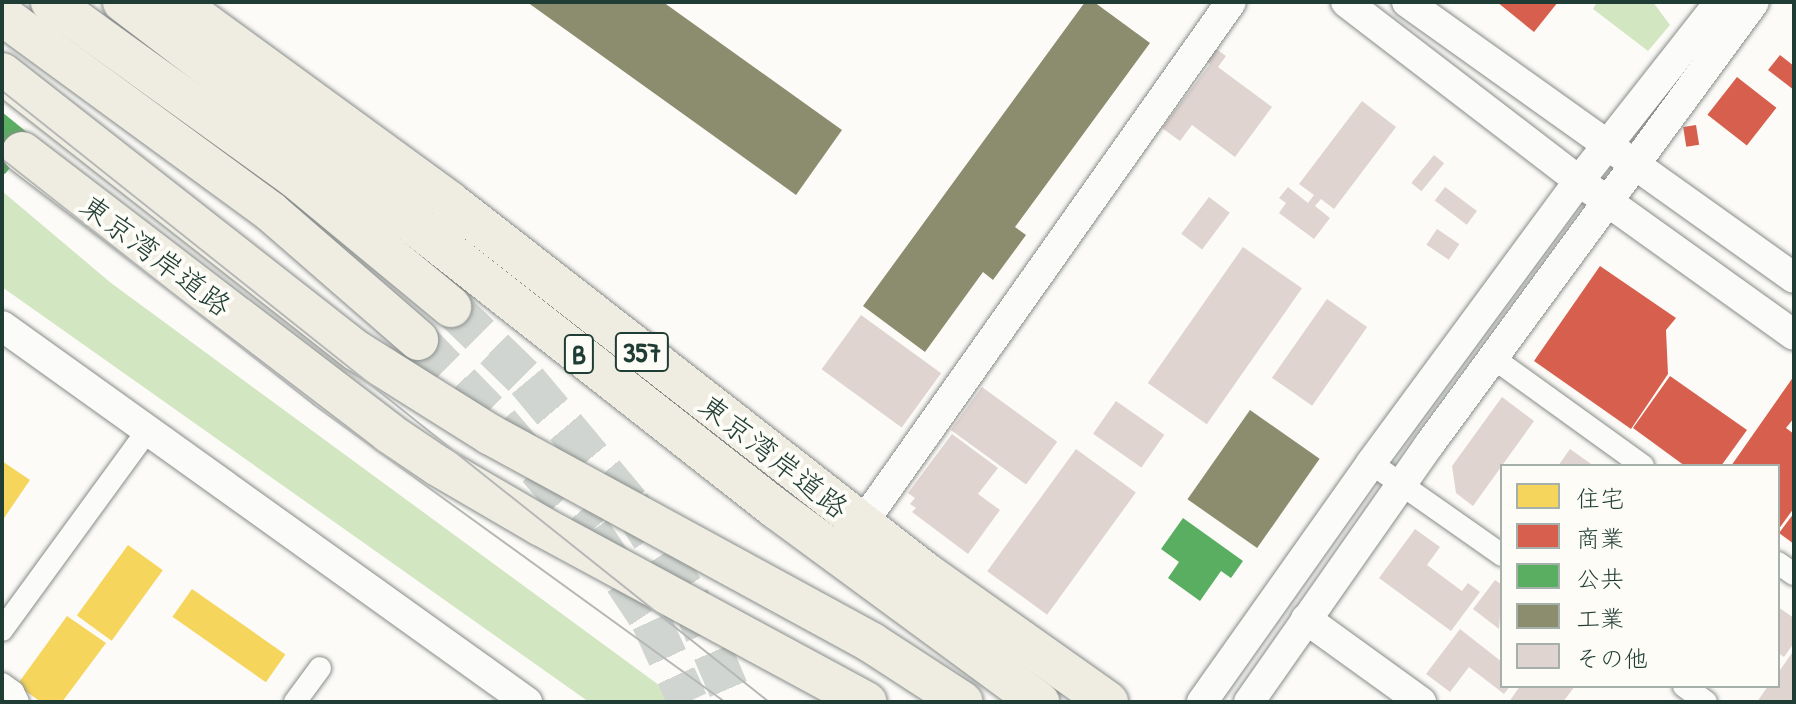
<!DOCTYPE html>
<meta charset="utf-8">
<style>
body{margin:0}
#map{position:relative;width:1796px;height:704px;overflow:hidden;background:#fcfbf8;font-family:"Patrick Hand","Klee One",sans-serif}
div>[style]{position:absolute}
.green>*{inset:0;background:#d2e7c1}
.homes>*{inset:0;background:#f6d55c;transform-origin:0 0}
.shops>*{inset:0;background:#d6604d;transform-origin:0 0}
.public>*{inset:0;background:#5aae61}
.industry>*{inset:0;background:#8c8c6e;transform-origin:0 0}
.building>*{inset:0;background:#dfd4d0;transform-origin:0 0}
.highway-tunnel>*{height:40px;margin-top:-20px;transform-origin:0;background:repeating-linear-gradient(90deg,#d0d5d1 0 40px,transparent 0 60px)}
.roads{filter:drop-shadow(0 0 2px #888d8a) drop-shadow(0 0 2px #888d8a)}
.street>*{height:22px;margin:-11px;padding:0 11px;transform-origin:11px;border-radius:11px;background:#fbfbf9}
.secondary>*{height:30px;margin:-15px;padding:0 15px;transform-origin:15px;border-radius:15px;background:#fbfbf9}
.highway>*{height:40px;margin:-20px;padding:0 20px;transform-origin:20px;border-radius:20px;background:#efece2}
.tram>*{height:2px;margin:-1px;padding:0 1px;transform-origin:1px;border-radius:1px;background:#b5b8b6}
span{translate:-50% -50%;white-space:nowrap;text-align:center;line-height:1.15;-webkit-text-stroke:8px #fdfcf7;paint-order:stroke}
.shield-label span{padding:2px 6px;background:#fdfcf7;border:2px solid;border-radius:6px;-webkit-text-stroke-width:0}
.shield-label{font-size:28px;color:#1f3d34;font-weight:700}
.street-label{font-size:30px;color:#1f3d34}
.frame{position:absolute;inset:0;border:4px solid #1f3d34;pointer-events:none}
.legend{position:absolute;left:1500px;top:464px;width:280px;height:224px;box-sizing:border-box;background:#fdfcf7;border:2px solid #a4b0a9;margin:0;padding:10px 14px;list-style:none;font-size:24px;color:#1f3d34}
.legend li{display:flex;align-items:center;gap:16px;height:40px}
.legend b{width:40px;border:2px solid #a4b0a9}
</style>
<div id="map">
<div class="green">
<i style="clip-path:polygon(1597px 2px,1653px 2px,1670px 25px,1648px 51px,1593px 9px)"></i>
<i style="clip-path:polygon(2px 191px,111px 283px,682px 702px,589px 702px,2px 287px)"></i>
</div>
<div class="homes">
<i style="clip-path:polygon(2px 461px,30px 480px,2px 521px)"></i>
<i style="left:128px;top:545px;width:43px;height:87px;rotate:36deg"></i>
<i style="left:192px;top:589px;width:114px;height:34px;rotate:35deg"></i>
<i style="clip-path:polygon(67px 616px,106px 643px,62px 702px,41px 702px,17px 685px)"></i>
</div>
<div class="shops">
<i style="clip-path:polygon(1497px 2px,1558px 2px,1534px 32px)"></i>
<i style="clip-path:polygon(1780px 55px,1794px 66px,1794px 90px,1768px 70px)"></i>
<i style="left:1737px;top:77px;width:50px;height:48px;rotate:38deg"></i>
<i style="left:1696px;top:125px;width:20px;height:13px;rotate:81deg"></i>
<i style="clip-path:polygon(1600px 266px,1676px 318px,1666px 330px,1668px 374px,1631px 429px,1534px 361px)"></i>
<i style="clip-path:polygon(1670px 376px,1747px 430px,1721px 466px,1685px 466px,1633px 428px)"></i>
<i style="clip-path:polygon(1794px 376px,1794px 418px,1786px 428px,1794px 434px,1794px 508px,1778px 530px,1778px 466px,1731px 466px)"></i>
<i style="clip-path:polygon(1794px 513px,1794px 544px,1779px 533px)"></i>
</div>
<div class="public">
<i style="clip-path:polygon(2px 112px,34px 138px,5px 174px,2px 172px)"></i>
<i style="clip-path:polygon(1183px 518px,1243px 561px,1231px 578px,1221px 571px,1200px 601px,1168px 578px,1179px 562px,1161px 549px)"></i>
</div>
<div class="industry">
<i style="clip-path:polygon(527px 2px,663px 2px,842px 130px,796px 195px)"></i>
<i style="clip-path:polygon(1085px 2px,1094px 2px,1150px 43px,1015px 227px,1026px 235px,993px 280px,983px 272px,925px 352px,863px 306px)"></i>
<i style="left:1250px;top:410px;width:85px;height:109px;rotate:35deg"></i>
</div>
<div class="building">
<i style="clip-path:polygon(1216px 49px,1226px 56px,1218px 67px,1272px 107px,1235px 157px,1192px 125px,1180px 141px,1162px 128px,1210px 64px,1207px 61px)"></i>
<i style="clip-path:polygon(1362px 101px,1396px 127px,1334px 209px,1321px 199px,1315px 206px,1330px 218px,1314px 239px,1279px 213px,1286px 203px,1279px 198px,1288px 187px,1308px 203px,1314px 195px,1299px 184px)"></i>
<i style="left:1434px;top:155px;width:13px;height:36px;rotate:39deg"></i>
<i style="left:1445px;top:187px;width:40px;height:17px;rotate:37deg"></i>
<i style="left:1209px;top:197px;width:26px;height:46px;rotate:37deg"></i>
<i style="left:1437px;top:229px;width:27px;height:19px;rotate:34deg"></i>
<i style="left:1243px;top:247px;width:72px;height:166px;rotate:35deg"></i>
<i style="left:1327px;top:299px;width:49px;height:96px;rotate:35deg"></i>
<i style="left:861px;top:315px;width:99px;height:67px;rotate:36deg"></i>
<i style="left:982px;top:387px;width:93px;height:53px;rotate:36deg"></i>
<i style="clip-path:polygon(1502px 397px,1534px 421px,1473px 506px,1456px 493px,1452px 466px)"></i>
<i style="left:1116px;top:401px;width:59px;height:40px;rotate:35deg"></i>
<i style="clip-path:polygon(952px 434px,998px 468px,978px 494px,1000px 510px,968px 554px,912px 512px,916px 508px,910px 504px,915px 498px,908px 493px)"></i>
<i style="left:1076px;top:449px;width:74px;height:151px;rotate:36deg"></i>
<i style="clip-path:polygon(1570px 449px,1594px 466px,1558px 466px)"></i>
<i style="clip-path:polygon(1415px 529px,1440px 547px,1427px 565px,1462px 591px,1468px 583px,1480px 592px,1451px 631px,1379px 578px)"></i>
<i style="clip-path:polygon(1495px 580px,1502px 585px,1499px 629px,1473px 609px)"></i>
<i style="clip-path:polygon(1778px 607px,1794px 618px,1794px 643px,1784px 657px,1778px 653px)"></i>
<i style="clip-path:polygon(1460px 629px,1502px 662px,1502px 686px,1510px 686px,1504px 694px,1469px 667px,1450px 692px,1426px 674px)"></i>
<i style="clip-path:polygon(1794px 650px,1794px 702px,1757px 702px,1768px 686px,1778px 686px,1778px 673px)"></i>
<i style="clip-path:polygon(1520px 686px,1575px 686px,1563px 702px,1509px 702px)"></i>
</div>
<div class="highway-tunnel">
<i style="left:451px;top:307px;width:106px;rotate:44.2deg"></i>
<i style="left:527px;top:381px;width:160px;rotate:50.1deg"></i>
<i style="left:630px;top:504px;width:110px;rotate:57.6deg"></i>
<i style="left:689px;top:597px;width:114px;rotate:66.8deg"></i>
<i style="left:418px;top:340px;width:116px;rotate:45.7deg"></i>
<i style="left:499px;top:423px;width:142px;rotate:49.6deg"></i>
<i style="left:591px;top:531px;width:108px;rotate:56.3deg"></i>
<i style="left:651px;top:621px;width:89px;rotate:65.4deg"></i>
</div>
<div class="roads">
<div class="street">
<i style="left:1492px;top:357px;width:186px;rotate:35.8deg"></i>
<i style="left:1371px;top:463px;width:160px;rotate:35.1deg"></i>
<i style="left:1778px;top:563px;width:19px;rotate:35deg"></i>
<i style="left:2px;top:630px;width:248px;rotate:-53.9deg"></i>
<i style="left:2px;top:684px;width:14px;rotate:36deg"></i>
<i style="left:13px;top:692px;width:11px;rotate:63deg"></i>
<i style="left:1684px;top:686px;width:27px;rotate:36deg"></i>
<i style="left:295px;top:702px;width:42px;rotate:-53.7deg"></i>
</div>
<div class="secondary">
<i style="left:1346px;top:2px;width:294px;rotate:37.5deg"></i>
<i style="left:1579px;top:181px;width:264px;rotate:35.6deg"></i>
<i style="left:1407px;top:2px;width:475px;rotate:35.5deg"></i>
<i style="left:2px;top:326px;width:646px;rotate:35.61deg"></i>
<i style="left:862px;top:524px;width:639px;rotate:-54.74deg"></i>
<i style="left:1306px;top:619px;width:142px;rotate:35.8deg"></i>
<i style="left:1202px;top:702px;width:293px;rotate:-54.7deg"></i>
<i style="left:1371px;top:463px;width:350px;rotate:-53.6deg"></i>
<i style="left:1579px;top:181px;width:228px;rotate:-51.8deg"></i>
<i style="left:1249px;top:702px;width:314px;rotate:-55deg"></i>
<i style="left:1429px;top:445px;width:549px;rotate:-53.73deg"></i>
</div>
<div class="highway">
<i style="left:51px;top:2px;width:299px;rotate:35.8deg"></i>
<i style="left:294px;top:177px;width:204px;rotate:39.6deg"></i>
<i style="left:123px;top:2px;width:293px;rotate:37.2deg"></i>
<i style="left:356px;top:179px;width:533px;rotate:38.14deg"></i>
<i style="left:775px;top:508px;width:328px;rotate:36.3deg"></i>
<i style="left:176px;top:2px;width:339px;rotate:36.1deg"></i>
<i style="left:450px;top:202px;width:604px;rotate:37.93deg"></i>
<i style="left:926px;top:573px;width:223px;rotate:35.3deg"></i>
<i style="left:2px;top:15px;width:333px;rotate:36.2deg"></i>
<i style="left:271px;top:212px;width:195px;rotate:41deg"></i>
<i style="left:2px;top:73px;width:451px;rotate:38.1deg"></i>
<i style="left:357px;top:351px;width:158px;rotate:32.1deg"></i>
<i style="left:491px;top:435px;width:434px;rotate:28.6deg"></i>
<i style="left:872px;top:643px;width:108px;rotate:33deg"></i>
<i style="left:22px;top:152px;width:462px;rotate:37.4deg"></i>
<i style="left:389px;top:433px;width:59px;rotate:34deg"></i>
<i style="left:438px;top:466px;width:119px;rotate:30.2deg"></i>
<i style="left:541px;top:526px;width:370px;rotate:28.4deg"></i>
</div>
</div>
<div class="tram">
<i style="left:2px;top:91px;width:981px;rotate:38.54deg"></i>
<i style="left:2px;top:159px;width:396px;rotate:38.2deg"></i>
<i style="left:313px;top:404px;width:508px;rotate:35.88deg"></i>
</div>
<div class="shield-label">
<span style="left:642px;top:352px">357</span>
<span style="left:579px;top:354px">B</span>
</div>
<div class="street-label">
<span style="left:156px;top:255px;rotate:37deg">東京湾岸道路</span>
<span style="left:774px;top:456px;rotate:38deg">東京湾岸道路</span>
</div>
<div class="frame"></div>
<ul class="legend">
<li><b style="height:22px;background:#f6d55c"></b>住宅</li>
<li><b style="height:22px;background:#d6604d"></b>商業</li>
<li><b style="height:22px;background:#5aae61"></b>公共</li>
<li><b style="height:22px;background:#8c8c6e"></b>工業</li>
<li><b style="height:22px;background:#dfd4d0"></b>その他</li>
</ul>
</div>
